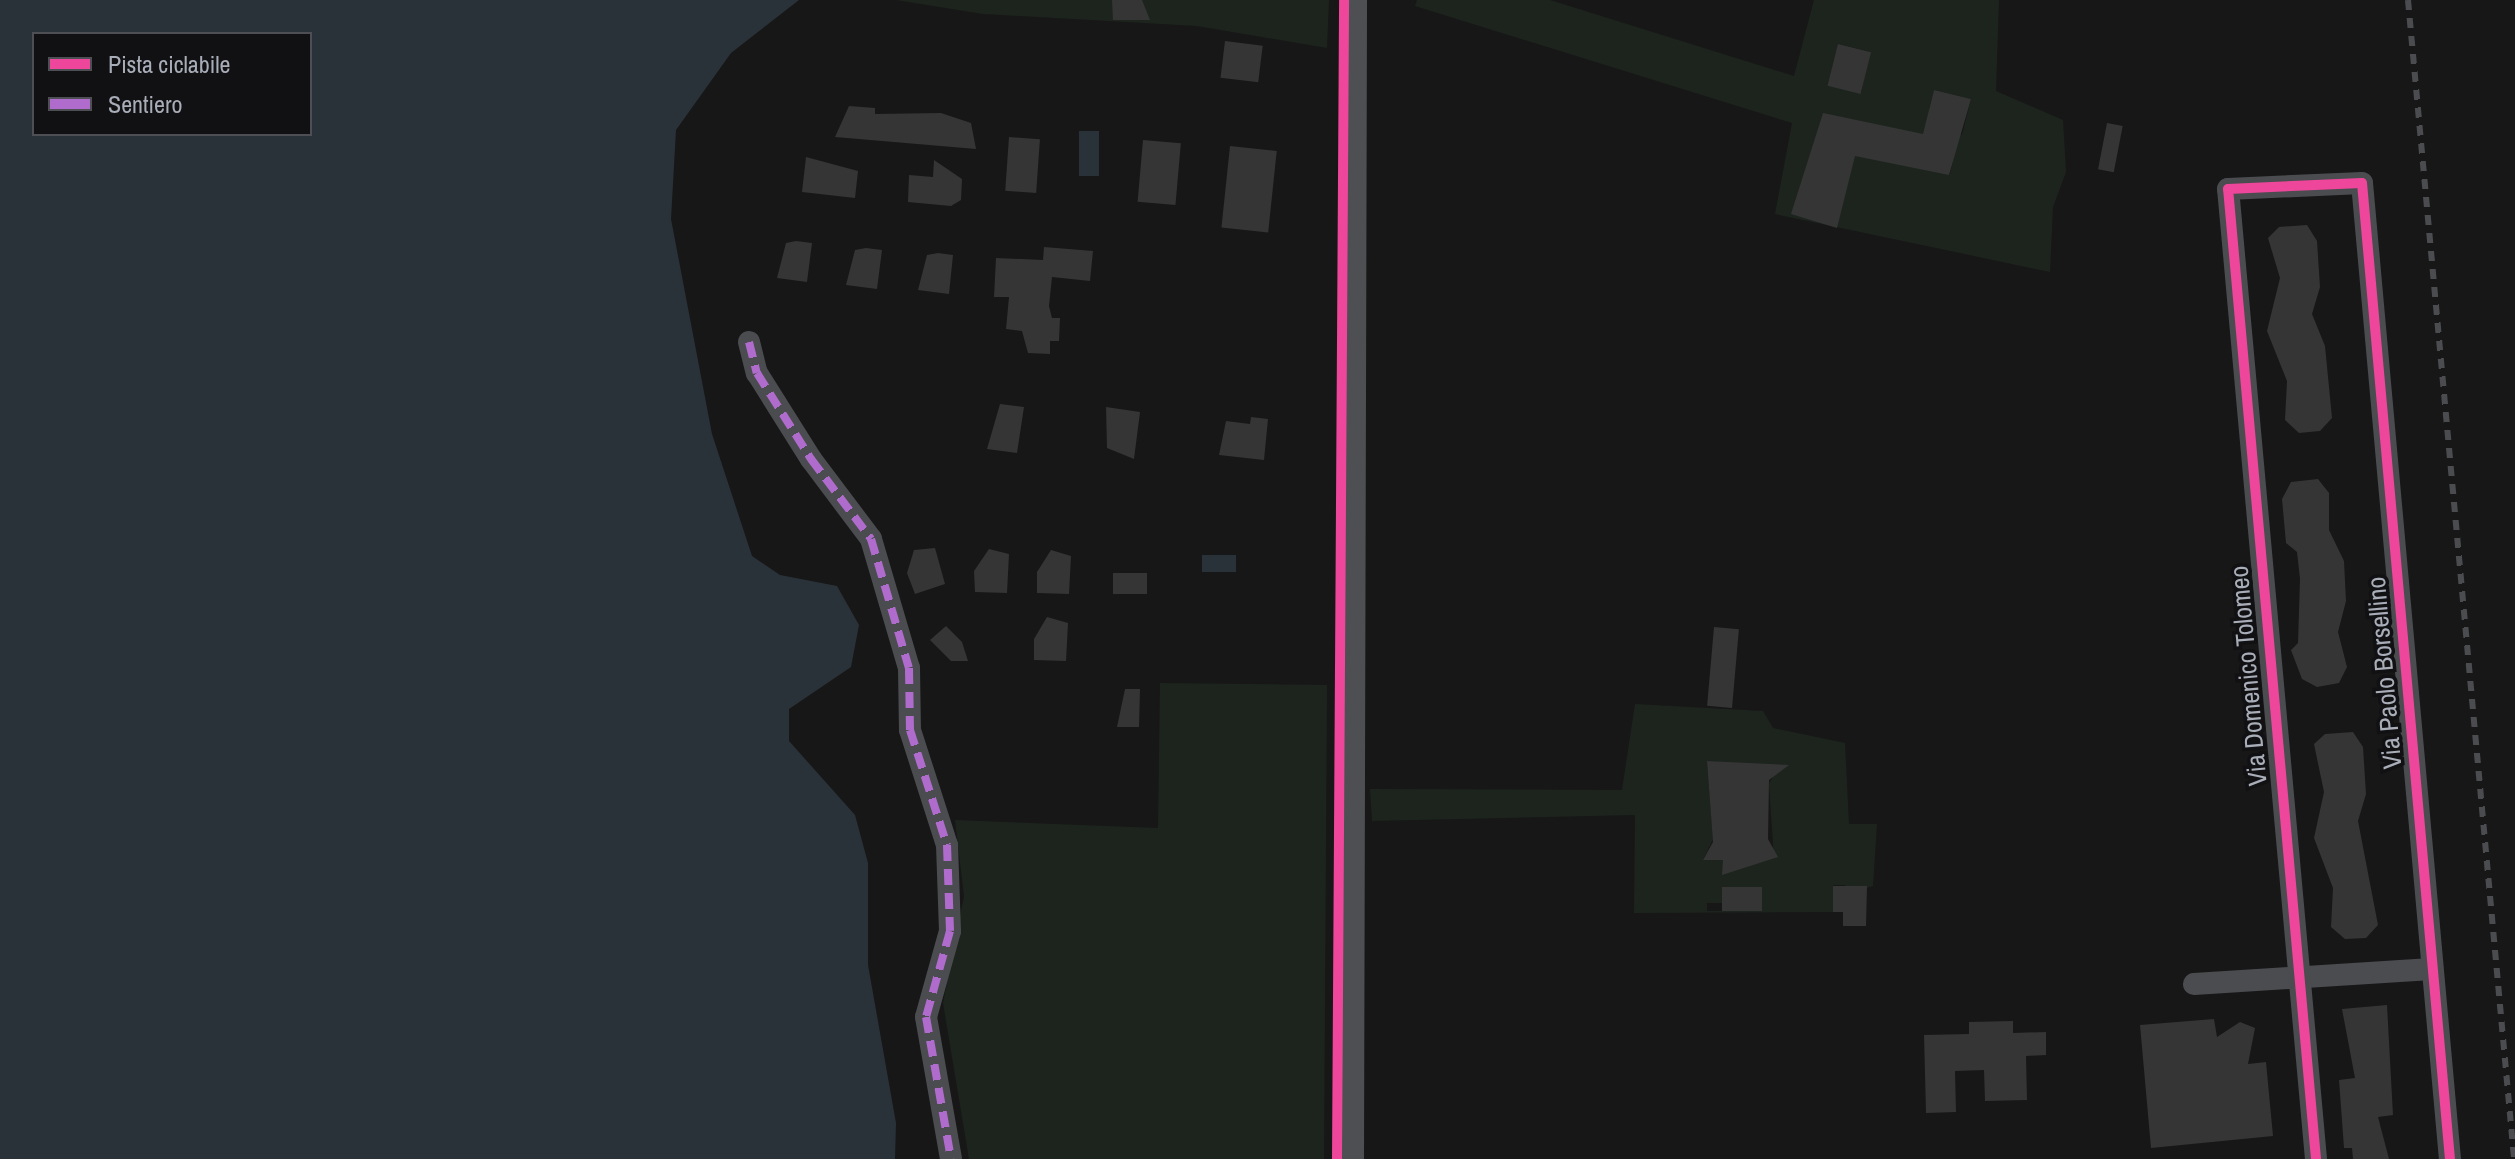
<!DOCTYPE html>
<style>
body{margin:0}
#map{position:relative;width:2515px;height:1159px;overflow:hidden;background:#171717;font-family:"Archivo Narrow",sans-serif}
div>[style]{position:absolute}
.green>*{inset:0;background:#1d241e}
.water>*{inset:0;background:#2a3239;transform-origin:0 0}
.building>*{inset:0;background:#353536;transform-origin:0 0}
.minor>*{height:22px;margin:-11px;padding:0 11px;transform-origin:11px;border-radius:11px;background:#4b4c50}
.major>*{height:26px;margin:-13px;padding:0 13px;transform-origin:13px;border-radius:13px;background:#4d4f52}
.rail>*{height:6px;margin-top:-3px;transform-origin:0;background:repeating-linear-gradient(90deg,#4b4c4f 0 10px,transparent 0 18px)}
.quiet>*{height:8px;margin-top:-4px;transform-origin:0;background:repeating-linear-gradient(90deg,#b06ccc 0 16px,transparent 0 24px)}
.cycleway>*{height:10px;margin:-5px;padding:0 5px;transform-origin:5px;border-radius:5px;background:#ed469a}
span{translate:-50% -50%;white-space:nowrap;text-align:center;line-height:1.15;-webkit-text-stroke:7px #111113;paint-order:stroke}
.street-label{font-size:26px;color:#a8adb8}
.legend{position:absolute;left:32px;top:32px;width:280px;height:104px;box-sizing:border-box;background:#111113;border:2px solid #4d4f55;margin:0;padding:10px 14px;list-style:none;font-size:24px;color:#a8adb8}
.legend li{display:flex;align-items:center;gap:16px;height:40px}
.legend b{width:40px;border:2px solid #4d4f55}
</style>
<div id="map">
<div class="green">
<i style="clip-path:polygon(896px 0,1329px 0,1327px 48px,1197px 26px,983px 14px)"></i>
<i style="clip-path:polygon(evenodd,1417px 0,1550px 0,1794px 76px,1814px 0,1999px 0,1996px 91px,2063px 120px,2066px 172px,2053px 207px,2050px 272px,1775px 214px,1792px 123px,1415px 6px,1417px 0,1838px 44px,1870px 52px,1861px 93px,1838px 44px,1417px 0,1934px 90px,1971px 99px,1962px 135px,1938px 129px,1929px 109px,1934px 90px,1417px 0,1823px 114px,1957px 142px,1950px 174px,1855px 155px,1792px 214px,1823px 114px)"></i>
<i style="clip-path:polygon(1160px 683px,1327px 685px,1324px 1159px,969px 1159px,943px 1003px,964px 896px,955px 820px,1158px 828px)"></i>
<i style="clip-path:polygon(evenodd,1635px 704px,1763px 711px,1773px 728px,1845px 743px,1849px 824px,1877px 824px,1873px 886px,1845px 894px,1845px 885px,1833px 885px,1833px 912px,1634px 913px,1635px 815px,1372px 821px,1370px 789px,1622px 790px,1635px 704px,1707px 761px,1778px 767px,1769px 784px,1774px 858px,1703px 860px,1713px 839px,1707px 761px,1635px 704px,1723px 887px,1762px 887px,1762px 911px,1707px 911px,1707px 903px,1722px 903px,1723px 887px)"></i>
</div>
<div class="water">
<i style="clip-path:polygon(evenodd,0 0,799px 0,731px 53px,676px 130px,671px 219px,712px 434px,752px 556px,780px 575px,837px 586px,859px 625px,851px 667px,789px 709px,789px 741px,855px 815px,868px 863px,868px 965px,896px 1123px,895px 1159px,0 1159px,0 0,34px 34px,310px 34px,310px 134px,34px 134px,34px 34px)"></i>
<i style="left:1079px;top:131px;width:20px;height:45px"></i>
<i style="left:1202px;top:555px;width:34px;height:17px"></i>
</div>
<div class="building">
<i style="clip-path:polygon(1112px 0,1142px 0,1150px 20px,1113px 20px)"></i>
<i style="left:1225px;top:41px;width:38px;height:37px;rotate:7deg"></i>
<i style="left:1838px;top:44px;width:34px;height:43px;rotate:14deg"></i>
<i style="clip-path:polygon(1934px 90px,1971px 99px,1949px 175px,1855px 156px,1837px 228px,1791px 214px,1823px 113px,1923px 134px)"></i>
<i style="clip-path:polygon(849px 106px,875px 108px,875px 114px,941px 113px,971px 123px,976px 149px,835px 137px)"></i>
<i style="left:2107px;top:123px;width:16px;height:47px;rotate:11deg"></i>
<i style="left:1009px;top:137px;width:31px;height:54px;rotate:4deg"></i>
<i style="left:1143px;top:140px;width:38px;height:62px;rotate:5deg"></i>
<i style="left:1230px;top:146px;width:47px;height:82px;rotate:6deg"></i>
<i style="clip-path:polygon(806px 157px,858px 171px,855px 198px,802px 192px)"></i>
<i style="clip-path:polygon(934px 160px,962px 179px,961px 200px,951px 206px,908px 202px,909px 175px,933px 177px)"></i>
<i style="clip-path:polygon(2307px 225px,2317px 241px,2320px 287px,2312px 314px,2325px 346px,2332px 418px,2320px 431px,2299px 433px,2285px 420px,2287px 381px,2267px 331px,2280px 278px,2268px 238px,2279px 227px)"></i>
<i style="clip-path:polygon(796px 241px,812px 243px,807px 282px,777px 278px,786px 243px)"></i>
<i style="clip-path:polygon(1044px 247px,1093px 251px,1090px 281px,1052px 277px,1049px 306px,1052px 318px,1060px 318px,1059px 341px,1050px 341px,1050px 354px,1028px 353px,1022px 331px,1006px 329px,1009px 297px,994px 297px,996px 258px,1043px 260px)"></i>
<i style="clip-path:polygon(866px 248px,882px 250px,877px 289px,846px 285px,855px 250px)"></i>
<i style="clip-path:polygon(938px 253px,953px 255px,949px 294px,918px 290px,927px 255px)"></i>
<i style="clip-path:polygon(1000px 404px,1024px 407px,1017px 453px,987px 449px)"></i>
<i style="clip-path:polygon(1106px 407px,1140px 412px,1134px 459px,1107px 448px)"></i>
<i style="clip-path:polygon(1251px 417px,1268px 419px,1264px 460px,1219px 455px,1226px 421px,1250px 424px)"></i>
<i style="clip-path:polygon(2318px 479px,2329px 493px,2329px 530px,2344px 561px,2346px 601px,2338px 632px,2347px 667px,2339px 683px,2317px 687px,2302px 679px,2291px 650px,2298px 643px,2300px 579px,2297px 552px,2286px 543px,2282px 499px,2291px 482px)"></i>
<i style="clip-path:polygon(935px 548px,945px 584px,915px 594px,907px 573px,914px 550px)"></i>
<i style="clip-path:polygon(989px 549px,1009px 554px,1007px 593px,975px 592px,974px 571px)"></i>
<i style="clip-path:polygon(1051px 550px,1071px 556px,1069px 594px,1037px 593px,1037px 572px)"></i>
<i style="left:1113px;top:573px;width:34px;height:21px"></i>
<i style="clip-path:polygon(1047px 617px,1068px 623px,1066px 661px,1034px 660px,1034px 639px)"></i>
<i style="clip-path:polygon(946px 626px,962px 642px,968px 661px,951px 661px,930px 640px)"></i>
<i style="left:1714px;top:627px;width:25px;height:79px;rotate:5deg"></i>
<i style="clip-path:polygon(1125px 689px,1140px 689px,1139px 727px,1117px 727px)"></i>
<i style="clip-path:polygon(2353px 732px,2363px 747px,2366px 794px,2358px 821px,2378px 925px,2366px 938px,2345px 939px,2331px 927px,2333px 888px,2314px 838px,2324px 792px,2314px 744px,2325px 734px)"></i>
<i style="clip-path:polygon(1707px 761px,1789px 765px,1769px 780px,1768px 839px,1778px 857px,1722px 875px,1723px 860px,1703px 860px,1713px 842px)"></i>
<i style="clip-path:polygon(1833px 886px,1867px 886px,1866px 926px,1843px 926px,1843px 912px,1833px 912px)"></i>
<i style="left:1722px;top:887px;width:40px;height:24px"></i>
<i style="clip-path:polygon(2387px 1005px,2393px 1115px,2378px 1117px,2389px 1159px,2353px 1159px,2352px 1148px,2344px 1148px,2339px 1080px,2355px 1078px,2342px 1009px)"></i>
<i style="clip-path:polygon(2214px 1019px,2217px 1037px,2240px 1022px,2255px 1028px,2248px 1064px,2266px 1062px,2273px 1136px,2151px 1148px,2140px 1025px)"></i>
<i style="clip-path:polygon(2013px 1021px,2013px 1033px,2046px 1032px,2046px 1055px,2026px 1056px,2027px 1100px,1985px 1101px,1984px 1070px,1955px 1071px,1956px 1112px,1926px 1113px,1924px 1035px,1969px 1034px,1969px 1022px)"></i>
</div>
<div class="minor">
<i style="left:749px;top:342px;width:32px;rotate:76deg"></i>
<i style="left:757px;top:373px;width:102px;rotate:57.9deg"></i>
<i style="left:811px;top:459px;width:100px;rotate:53.1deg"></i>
<i style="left:871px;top:539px;width:134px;rotate:73.6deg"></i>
<i style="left:909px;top:668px;width:62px;rotate:89.1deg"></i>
<i style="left:910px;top:730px;width:121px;rotate:72.2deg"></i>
<i style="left:947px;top:845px;width:86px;rotate:88deg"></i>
<i style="left:950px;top:931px;width:89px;rotate:105.6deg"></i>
<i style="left:926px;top:1017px;width:144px;rotate:80deg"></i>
<i style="left:2194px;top:984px;width:238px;rotate:-3.6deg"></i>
<i style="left:2316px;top:1159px;width:974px;rotate:-95.18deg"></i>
<i style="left:2228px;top:189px;width:134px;rotate:-2.6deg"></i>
<i style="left:2362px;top:183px;width:980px;rotate:84.85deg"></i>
</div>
<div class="major">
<i style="left:1351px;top:1159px;width:1159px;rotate:-89.85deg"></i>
</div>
<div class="rail">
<i style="left:2408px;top:0;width:1164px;rotate:84.77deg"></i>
</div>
<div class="quiet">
<i style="left:749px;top:342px;width:32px;rotate:76deg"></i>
<i style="left:757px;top:373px;width:102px;rotate:57.9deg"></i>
<i style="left:811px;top:459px;width:100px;rotate:53.1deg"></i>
<i style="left:871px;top:539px;width:134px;rotate:73.6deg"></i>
<i style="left:909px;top:668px;width:62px;rotate:89.1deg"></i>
<i style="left:910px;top:730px;width:121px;rotate:72.2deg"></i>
<i style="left:947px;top:845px;width:86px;rotate:88deg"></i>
<i style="left:950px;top:931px;width:89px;rotate:105.6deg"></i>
<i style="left:926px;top:1017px;width:144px;rotate:80deg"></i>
</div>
<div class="cycleway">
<i style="left:1337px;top:1159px;width:1159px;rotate:-89.65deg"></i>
<i style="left:2316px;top:1159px;width:974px;rotate:-95.18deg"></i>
<i style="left:2228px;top:189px;width:134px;rotate:-2.6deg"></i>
<i style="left:2362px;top:183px;width:980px;rotate:84.85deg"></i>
</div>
<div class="street-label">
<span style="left:2384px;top:673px;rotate:-95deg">Via Paolo Borsellino</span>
<span style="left:2248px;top:676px;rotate:-95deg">Via Domenico Tolomeo</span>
</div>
<ul class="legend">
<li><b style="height:10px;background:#ed469a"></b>Pista ciclabile</li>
<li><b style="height:10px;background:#b06ccc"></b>Sentiero</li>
</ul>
</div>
